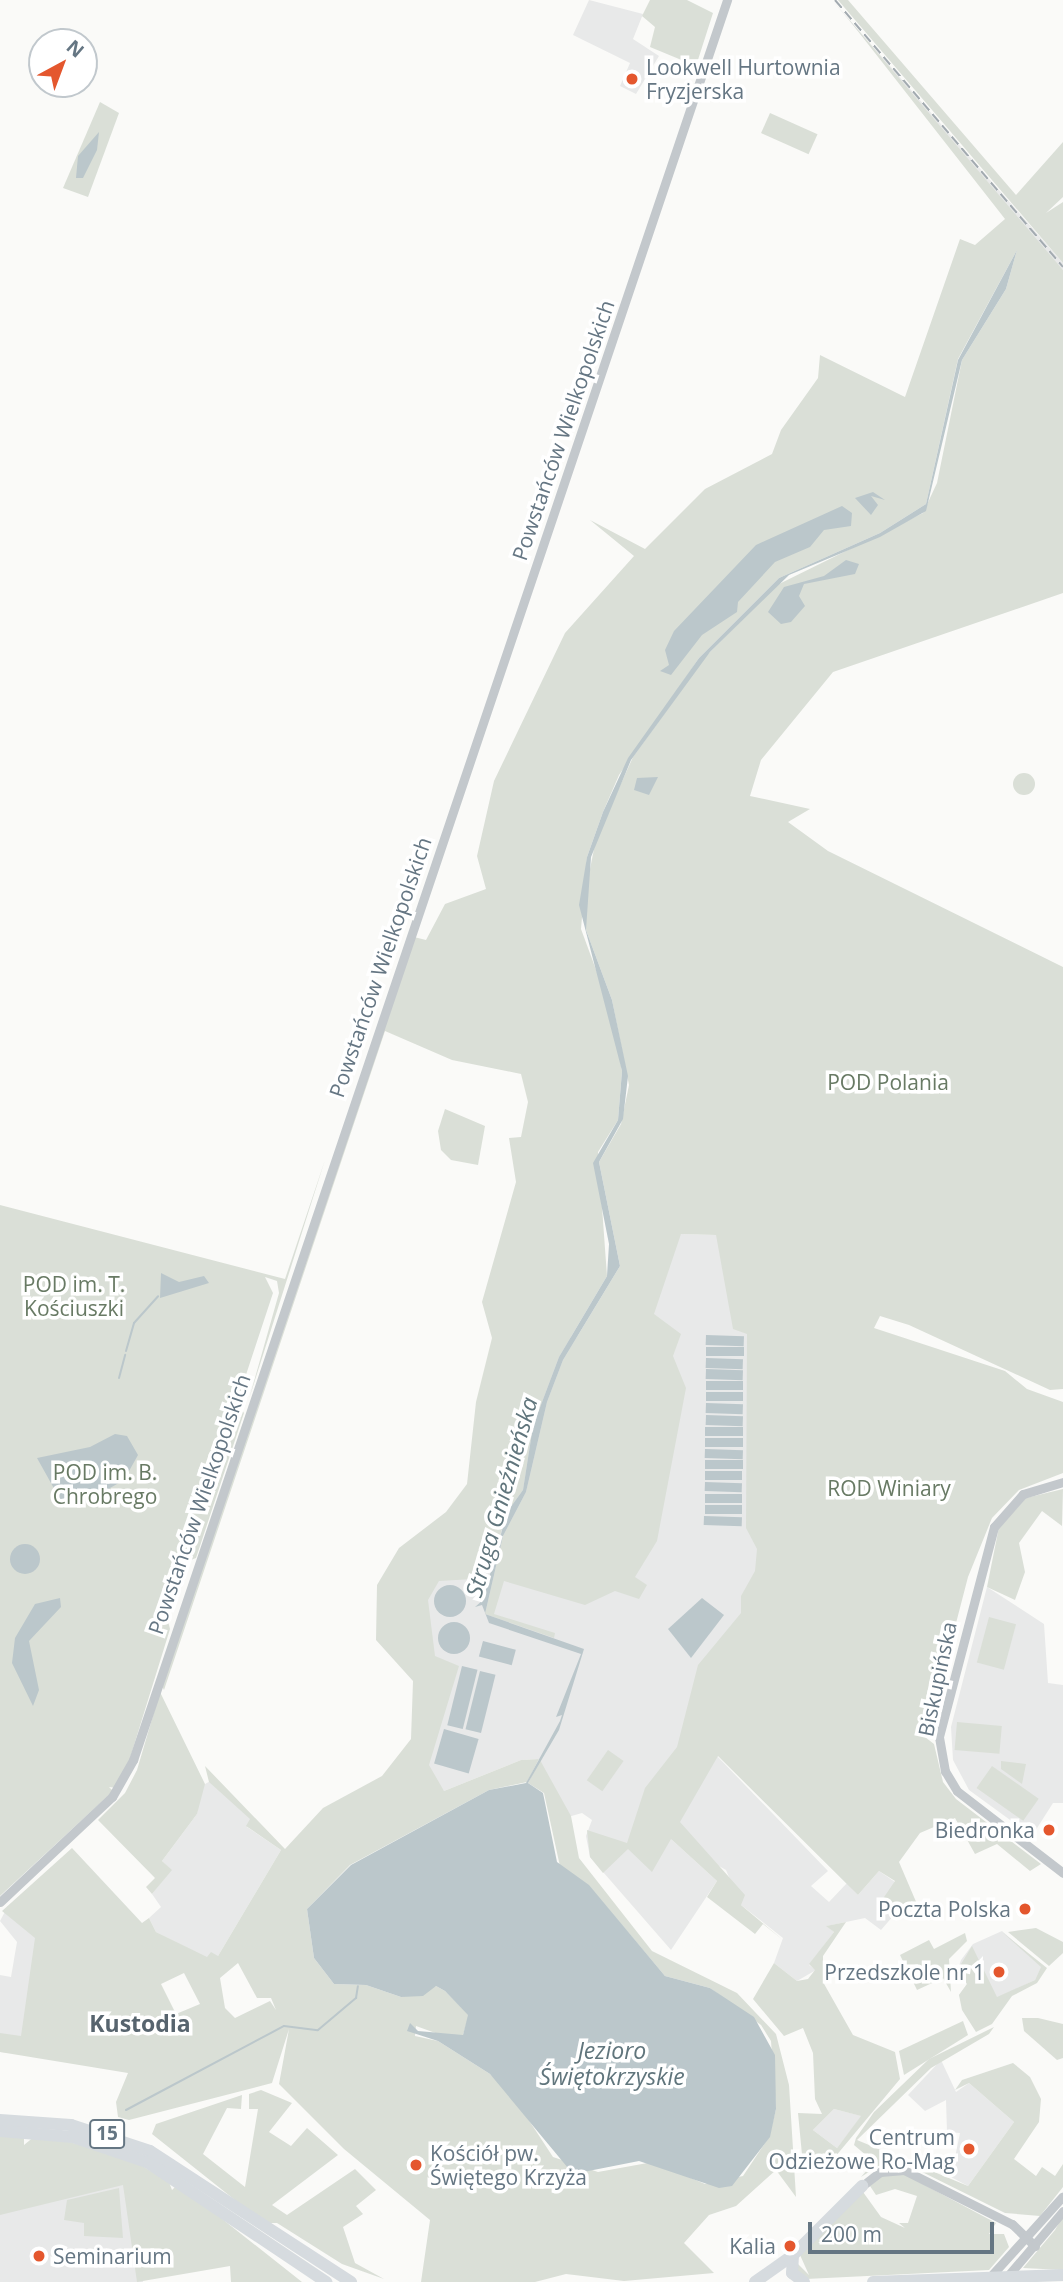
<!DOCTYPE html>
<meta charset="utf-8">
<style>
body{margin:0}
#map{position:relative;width:1063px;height:2282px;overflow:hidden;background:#fafaf8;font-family:"Open Sans",sans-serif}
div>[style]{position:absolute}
.built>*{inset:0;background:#e8e9e9}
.green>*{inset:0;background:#dadfd7;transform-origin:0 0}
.round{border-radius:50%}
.water>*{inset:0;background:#bbc7cb;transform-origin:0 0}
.stream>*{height:2px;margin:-1px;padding:0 1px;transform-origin:1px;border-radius:1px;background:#bbc7cb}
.tertiary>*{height:9px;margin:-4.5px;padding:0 4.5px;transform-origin:4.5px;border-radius:4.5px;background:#c3c8cc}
.primary>*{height:12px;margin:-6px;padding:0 6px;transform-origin:6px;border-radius:6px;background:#d6dbdf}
.rail>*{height:2px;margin-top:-1px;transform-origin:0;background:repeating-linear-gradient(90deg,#a2aab0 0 10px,transparent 0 15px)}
.dots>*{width:19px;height:19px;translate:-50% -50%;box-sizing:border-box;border:4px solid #fff;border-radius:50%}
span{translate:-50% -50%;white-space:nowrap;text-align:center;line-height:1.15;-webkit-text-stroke:7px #fff;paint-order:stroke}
.shield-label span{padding:2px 5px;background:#fff;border:2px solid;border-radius:5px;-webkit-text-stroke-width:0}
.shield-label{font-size:19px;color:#657683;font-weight:700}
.poi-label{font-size:21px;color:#657683}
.left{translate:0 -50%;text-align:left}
.right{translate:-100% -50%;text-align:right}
.street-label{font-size:21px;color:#657683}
.park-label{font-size:21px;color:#687a64}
.water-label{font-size:23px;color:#60757c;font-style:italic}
.neighbourhood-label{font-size:23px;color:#57646e;font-weight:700}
.north{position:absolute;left:28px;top:28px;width:70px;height:70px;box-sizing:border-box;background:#fff;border:2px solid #c1c8cd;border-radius:50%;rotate:41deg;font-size:19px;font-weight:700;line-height:28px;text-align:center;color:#657683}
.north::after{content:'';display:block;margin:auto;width:24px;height:32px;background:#e4572e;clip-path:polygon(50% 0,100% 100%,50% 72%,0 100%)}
.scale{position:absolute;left:808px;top:2222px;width:186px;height:32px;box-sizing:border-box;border:4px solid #657683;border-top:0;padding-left:9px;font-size:21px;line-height:24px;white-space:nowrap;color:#657683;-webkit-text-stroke:5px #fff;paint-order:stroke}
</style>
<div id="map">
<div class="built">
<i style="clip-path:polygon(589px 0,643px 14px,633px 39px,659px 56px,636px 94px,620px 86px,630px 63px,573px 35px)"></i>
<i style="clip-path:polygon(832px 0,1063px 263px,1063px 270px,1012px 215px)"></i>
<i style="clip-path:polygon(681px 1234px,716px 1235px,791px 1311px,784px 1554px,717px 1756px,828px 1871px,811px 1886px,829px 1902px,847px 1883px,858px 1895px,879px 1871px,895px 1882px,888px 1904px,894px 1915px,881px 1930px,865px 1918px,827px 1926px,834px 1932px,809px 1965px,816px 1970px,797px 1981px,774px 1963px,783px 1938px,741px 1905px,726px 1870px,671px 1839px,717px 1881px,671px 1950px,590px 1857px,586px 1836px,592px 1820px,582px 1813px,568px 1817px,539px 1759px,521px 1760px,444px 1791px,422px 1779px,414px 1674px,382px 1587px,462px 1533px,566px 1336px,575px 1339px)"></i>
<i style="clip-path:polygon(987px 1587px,1044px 1624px,1048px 1683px,1063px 1685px,1063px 1803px,1053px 1803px,1032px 1836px,969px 1790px,953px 1760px,951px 1727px)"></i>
<i style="clip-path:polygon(212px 1780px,251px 1819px,247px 1827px,281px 1850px,218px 1956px,207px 1958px,156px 1932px,149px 1918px,161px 1907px,152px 1894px,171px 1870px,162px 1861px,197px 1814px,200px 1787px)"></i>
<i style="clip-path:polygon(8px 1906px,124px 2000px,22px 2054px,0 2052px,0 1975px,11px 1977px,17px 1942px,0 1921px)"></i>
<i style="clip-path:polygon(1002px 1931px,1042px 1966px,1035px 1980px,967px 2012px,959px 1995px,967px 1984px,958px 1969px,961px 1960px,973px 1944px)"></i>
<i style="clip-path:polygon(941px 2060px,956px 2092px,969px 2083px,1014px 2122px,968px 2186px,951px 2177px,960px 2133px,947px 2132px,946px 2100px,925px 2111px,908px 2095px)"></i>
<i style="clip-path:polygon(834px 2109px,862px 2116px,837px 2148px,813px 2130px)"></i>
<i style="clip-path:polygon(0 2148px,132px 2171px,143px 2282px,0 2282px)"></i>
</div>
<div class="green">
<i style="clip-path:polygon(650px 0,687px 0,713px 13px,696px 66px,650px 47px,655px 27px,642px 16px)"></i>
<i style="clip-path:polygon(838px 0,848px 0,1016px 195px,1063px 142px,1063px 197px,1046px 213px,1063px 202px,1063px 263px)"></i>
<i style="clip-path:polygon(evenodd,846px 16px,1063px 270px,1063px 593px,833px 672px,761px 760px,750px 796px,810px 809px,788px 822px,828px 851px,1063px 967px,1063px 1389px,1050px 1390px,909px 1325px,880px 1316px,874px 1328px,1005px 1371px,1027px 1389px,1063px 1402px,1063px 1473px,1019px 1490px,992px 1518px,968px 1577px,928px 1731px,921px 1734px,934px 1744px,943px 1782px,956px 1799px,1041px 1864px,1030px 1871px,997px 1844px,975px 1854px,955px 1818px,920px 1833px,899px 1862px,917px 1904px,894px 1915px,882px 1900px,895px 1881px,879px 1871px,858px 1895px,718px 1756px,680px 1822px,745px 1895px,741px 1905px,783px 1940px,763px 1924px,755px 1934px,707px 1897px,717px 1881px,671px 1839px,652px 1872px,628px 1849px,603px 1873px,590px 1857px,587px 1830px,627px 1843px,645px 1788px,677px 1747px,698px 1665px,741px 1613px,741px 1596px,755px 1571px,757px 1549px,746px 1528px,747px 1334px,733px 1329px,716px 1235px,681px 1234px,654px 1314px,681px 1334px,673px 1356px,686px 1388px,657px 1541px,635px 1577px,647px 1585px,639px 1599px,615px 1591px,585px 1605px,504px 1581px,494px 1614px,555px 1633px,554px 1638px,485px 1614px,503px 1536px,526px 1492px,547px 1402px,563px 1360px,620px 1266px,599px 1162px,621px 1124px,629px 1085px,612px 1000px,586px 930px,583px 904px,596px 839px,633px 757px,706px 656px,777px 585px,923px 513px,937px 483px,962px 360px,1006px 289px,1017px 250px,958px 359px,926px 504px,880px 533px,779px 578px,699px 658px,619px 775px,603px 812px,587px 857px,581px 929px,609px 1005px,622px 1071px,618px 1120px,598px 1152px,607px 1276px,559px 1357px,533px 1426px,523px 1490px,507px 1512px,493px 1559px,476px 1569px,473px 1579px,439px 1581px,428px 1600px,435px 1656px,459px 1666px,429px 1765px,444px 1791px,521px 1760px,539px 1759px,527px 1782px,489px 1790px,350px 1865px,307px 1909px,314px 1958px,334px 1984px,366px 1985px,401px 1997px,436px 1986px,445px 1991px,469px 2015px,463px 2035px,452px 2039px,416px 2026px,415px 2036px,438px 2041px,490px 2074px,511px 2093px,553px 2157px,598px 2172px,653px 2162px,705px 2184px,743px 2176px,769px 2137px,776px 2109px,771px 2041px,761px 2025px,710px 1988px,665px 1976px,589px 1886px,561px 1871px,544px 1793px,528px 1783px,540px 1760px,571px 1816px,579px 1858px,652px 1951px,737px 1993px,776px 2034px,789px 2085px,796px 2197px,776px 2170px,736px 2206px,709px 2215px,684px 2243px,714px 2273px,624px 2281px,566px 2274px,535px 2282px,421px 2282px,430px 2220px,344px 2149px,279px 2084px,289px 2029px,272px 2083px,129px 2120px,118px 2117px,116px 2102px,128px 2073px,0 2052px,0 2033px,21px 2036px,35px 1938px,2px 1911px,72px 1848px,142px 1923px,149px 1918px,156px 1932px,207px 1957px,211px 1952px,218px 1956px,281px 1850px,246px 1826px,250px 1819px,209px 1782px,205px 1766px,285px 1849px,323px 1808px,382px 1776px,411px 1739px,413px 1681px,376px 1640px,377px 1585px,399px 1548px,446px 1512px,467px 1484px,476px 1402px,492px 1338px,482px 1302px,516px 1182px,509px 1138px,521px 1137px,528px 1102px,521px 1074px,452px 1060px,385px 1031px,164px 1690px,161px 1684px,414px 937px,426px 940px,445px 904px,486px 889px,477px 856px,494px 781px,565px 633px,634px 556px,590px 520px,645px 549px,705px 489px,772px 454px,781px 430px,818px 378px,820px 355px,905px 397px,960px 239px,975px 245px,1005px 219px,846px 16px,238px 1963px,257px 1998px,271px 1998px,276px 2010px,270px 2001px,235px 2018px,225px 2008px,220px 1978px,238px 1963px,846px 16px,184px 1973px,200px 2004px,176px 2014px,161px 1984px,184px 1973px)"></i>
<i style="clip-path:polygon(100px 102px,119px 113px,88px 197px,63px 188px)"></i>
<i style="left:770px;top:113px;width:52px;height:22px;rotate:24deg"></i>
<i class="round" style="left:1013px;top:773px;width:22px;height:22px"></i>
<i style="clip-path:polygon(445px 1109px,485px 1126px,478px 1165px,451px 1160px,441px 1150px,438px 1131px)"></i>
<i style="clip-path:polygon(325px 1160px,249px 1399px,279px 1293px,277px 1281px,265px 1277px,273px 1293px,237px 1402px,244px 1413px,196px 1558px,180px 1564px,164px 1605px,170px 1629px,126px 1771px,116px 1788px,109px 1787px,113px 1791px,0 1896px,0 1205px,285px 1279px)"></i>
<i style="clip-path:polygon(1063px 1489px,1062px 1526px,1042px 1511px,1019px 1543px,1025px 1572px,1015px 1600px,987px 1587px,999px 1527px,1026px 1498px)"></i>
<i style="left:989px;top:1617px;width:28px;height:47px;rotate:15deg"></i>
<i style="clip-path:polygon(160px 1692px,205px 1784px,197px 1814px,162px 1861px,172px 1870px,152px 1894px,146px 1887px,155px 1878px,98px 1820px,125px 1793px,137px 1770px)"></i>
<i style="left:957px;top:1722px;width:45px;height:28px;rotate:5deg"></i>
<i style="left:608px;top:1750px;width:19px;height:37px;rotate:35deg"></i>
<i style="clip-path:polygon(1001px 1761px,1026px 1764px,1022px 1784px,1001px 1769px)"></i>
<i style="left:992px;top:1766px;width:57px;height:27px;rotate:35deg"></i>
<i style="clip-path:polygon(evenodd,846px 1922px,823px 1956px,823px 1982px,853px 2035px,895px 2052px,900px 2079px,835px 2157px,811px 2171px,803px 2165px,798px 2113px,822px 2114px,815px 2099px,813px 2053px,803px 2028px,784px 2036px,753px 1999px,774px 1963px,797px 1981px,808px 1979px,815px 1970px,809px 1964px,834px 1932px,826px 1926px,846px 1922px,834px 2109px,861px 2116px,837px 2148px,813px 2130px,834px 2109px)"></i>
<i style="clip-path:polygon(1036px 1928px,1063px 1942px,1063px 1953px,1049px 1966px,1008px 1932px)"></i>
<i style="clip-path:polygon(1002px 1932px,1047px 1968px,1037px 1983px,1012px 1996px,992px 2024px,976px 2032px,962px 2010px,959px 1995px,967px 1984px,958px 1969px,972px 1946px,997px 1997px,1035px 1980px,1041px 1967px)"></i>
<i style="clip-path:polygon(965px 1933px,967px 1941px,949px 1959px,951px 1992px,943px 1978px,917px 1990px,900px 1955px,929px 1940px,934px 1949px)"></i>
<i style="clip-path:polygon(1038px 2018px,1063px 2024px,1063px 2058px,1057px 2060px,1024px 2031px,1022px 2018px)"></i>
<i style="clip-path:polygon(963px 2021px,968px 2035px,904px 2075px,899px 2051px)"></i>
<i style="clip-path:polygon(994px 2027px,989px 2034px,931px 2068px,857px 2140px,968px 2186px,1014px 2122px,969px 2083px,955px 2090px,962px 2080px,1013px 2063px,1030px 2077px,1041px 2099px,1039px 2122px,1014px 2159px,1036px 2176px,1042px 2167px,1055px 2176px,1063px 2164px,1063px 2187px,1040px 2216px,1005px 2213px,906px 2164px,878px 2166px,861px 2177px,874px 2162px,854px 2145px,856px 2138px,874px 2112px,929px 2059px)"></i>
<i style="clip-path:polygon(261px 2090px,292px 2103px,269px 2132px,291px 2146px,307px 2128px,338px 2155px,272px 2205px,287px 2215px,355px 2169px,376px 2190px,356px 2206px,363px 2214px,343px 2227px,355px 2263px,384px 2279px,342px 2264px,277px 2223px,264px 2223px,152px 2134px,156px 2124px,242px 2095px,241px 2109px,227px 2108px,203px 2154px,245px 2187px,258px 2109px,249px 2109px,249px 2094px)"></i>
<i style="clip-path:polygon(0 2135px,24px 2135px,24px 2145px,35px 2136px,58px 2139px,129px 2158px,169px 2182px,172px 2190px,178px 2184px,302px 2282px,231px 2282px,230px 2266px,137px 2282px,123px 2185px,0 2215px)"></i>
<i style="clip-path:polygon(904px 2174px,996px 2223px,989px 2234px,1004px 2234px,1009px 2247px,989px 2270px,806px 2279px,794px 2267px,796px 2262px,809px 2275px,800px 2255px,863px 2192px,881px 2217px,905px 2228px,899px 2223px,908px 2223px,917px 2196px,895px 2189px,876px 2195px,870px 2186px,883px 2175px)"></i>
<i style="clip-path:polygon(119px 2188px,123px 2238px,84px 2236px,84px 2223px,64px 2220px,67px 2200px)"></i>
<i style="clip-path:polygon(1063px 2216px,1063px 2270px,1023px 2268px,1055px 2230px)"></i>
</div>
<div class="water">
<i style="clip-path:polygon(99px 132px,97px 150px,83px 178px,76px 178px,78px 156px)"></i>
<i style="clip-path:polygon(1017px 250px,1006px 289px,962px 360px,926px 511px,880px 537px,789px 575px,710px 652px,631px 760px,591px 857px,586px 930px,612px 1000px,628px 1076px,623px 1119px,599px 1162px,620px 1266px,563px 1360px,547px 1402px,526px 1492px,503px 1536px,485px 1614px,584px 1649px,559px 1730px,528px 1783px,543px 1793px,557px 1862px,589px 1885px,665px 1976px,710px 1988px,754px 2017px,775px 2055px,776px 2109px,770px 2137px,732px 2186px,719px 2188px,639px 2161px,573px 2174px,490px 2074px,438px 2041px,407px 2031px,410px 2023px,418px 2031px,463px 2035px,468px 2015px,445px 1991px,436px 1986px,423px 1996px,401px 1997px,366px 1985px,334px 1984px,314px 1958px,307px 1909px,351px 1865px,489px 1790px,526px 1783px,560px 1721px,562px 1715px,556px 1717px,581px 1654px,489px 1623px,482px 1605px,475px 1607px,483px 1600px,507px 1512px,523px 1490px,533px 1426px,559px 1357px,607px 1276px,609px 1244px,593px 1163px,618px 1120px,622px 1071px,579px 905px,587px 857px,603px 812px,628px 758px,699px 658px,779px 578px,880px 533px,926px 504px,958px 360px)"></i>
<i style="clip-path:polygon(873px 492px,885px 500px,871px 496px,878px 505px,871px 515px,855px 498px)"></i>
<i style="clip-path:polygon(842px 506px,852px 513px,851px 526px,824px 530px,810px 547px,775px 562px,738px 602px,737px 612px,702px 635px,671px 675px,660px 671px,669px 665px,665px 650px,674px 631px,756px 545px)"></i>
<i style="clip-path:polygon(846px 560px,859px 564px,855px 574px,804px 584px,799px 596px,805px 606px,791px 622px,781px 624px,768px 612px,784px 587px,824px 576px)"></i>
<i style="clip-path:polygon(658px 777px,649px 795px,634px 790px,637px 778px)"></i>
<i style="clip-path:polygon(161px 1273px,179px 1282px,204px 1276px,209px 1283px,160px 1298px)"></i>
<i style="left:706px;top:1335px;width:38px;height:10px;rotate:2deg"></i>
<i style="left:706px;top:1347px;width:38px;height:9px"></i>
<i style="left:706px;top:1358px;width:37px;height:10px;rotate:2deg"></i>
<i style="left:706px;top:1369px;width:37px;height:10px;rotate:2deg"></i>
<i style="left:706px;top:1381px;width:37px;height:9px"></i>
<i style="left:706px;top:1392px;width:37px;height:9px"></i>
<i style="left:706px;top:1403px;width:37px;height:10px;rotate:2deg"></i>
<i style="left:706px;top:1415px;width:37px;height:10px;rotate:2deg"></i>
<i style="left:705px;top:1427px;width:38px;height:9px"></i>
<i style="clip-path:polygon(115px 1434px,127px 1436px,138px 1455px,124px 1480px,82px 1504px,61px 1501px,37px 1458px,90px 1447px)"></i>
<i style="left:705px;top:1438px;width:38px;height:9px"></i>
<i style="left:705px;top:1449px;width:38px;height:9px;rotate:2deg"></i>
<i style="left:705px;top:1460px;width:38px;height:9px"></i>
<i style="left:705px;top:1471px;width:37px;height:9px"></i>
<i style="left:705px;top:1482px;width:37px;height:9px;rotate:2deg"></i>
<i style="left:705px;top:1494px;width:37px;height:9px"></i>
<i style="left:705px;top:1505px;width:37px;height:9px"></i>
<i style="left:704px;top:1516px;width:38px;height:9px;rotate:2deg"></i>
<i class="round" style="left:10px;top:1544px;width:30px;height:30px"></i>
<i class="round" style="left:434px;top:1585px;width:32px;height:32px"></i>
<i style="clip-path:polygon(60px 1598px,61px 1607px,29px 1641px,39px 1690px,33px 1706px,12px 1663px,15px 1638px,35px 1604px)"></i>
<i style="clip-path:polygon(702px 1598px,724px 1615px,691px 1658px,668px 1629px)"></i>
<i class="round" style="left:438px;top:1622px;width:32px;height:32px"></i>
<i style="left:483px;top:1641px;width:34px;height:16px;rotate:15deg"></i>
<i style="left:462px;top:1666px;width:16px;height:61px;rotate:14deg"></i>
<i style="left:480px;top:1671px;width:16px;height:60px;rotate:14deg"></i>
<i style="left:444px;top:1729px;width:36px;height:36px;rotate:16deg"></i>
</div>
<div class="stream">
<i style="left:126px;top:1351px;width:29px;rotate:-74deg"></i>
<i style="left:134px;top:1323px;width:36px;rotate:-48deg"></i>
<i style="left:119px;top:1378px;width:24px;rotate:-75deg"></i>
<i style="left:126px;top:2110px;width:179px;rotate:-28deg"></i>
<i style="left:284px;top:2026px;width:34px;rotate:7deg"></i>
<i style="left:318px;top:2030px;width:50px;rotate:-40.1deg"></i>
<i style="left:356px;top:1998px;width:12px;rotate:-81deg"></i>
</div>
<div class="tertiary">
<i style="left:1063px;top:1482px;width:42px;rotate:163.3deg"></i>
<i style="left:1023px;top:1494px;width:44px;rotate:131.3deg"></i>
<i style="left:994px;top:1527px;width:217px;rotate:104.7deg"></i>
<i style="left:939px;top:1737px;width:35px;rotate:80deg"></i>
<i style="left:945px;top:1771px;width:23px;rotate:59deg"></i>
<i style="left:957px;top:1791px;width:134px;rotate:37.7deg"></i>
<i style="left:0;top:1902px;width:154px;rotate:-43.2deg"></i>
<i style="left:112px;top:1797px;width:43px;rotate:-60.4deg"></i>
<i style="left:133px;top:1760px;width:1858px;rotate:-71.35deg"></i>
<i style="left:862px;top:2186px;width:23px;rotate:-38deg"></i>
<i style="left:880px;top:2172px;width:24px;rotate:-5deg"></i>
<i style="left:904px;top:2170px;width:121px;rotate:26.6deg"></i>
<i style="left:1012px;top:2224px;width:32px;rotate:44deg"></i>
<i style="left:989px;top:2278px;width:110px;rotate:-47.9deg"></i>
<i style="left:1006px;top:2278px;width:88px;rotate:-49.6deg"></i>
</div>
<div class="primary">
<i style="left:0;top:2120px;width:71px;rotate:4deg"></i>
<i style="left:71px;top:2125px;width:83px;rotate:18.2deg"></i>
<i style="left:150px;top:2151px;width:240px;rotate:33.1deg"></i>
<i style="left:0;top:2131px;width:73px;rotate:4.7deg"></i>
<i style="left:73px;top:2137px;width:78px;rotate:18.7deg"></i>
<i style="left:147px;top:2162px;width:216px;rotate:33.8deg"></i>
<i style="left:793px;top:2255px;width:18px;rotate:93deg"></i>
<i style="left:792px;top:2273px;width:15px;rotate:37deg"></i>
<i style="left:755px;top:2282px;width:47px;rotate:-35.4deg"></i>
<i style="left:793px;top:2255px;width:98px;rotate:-45deg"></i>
<i style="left:873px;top:2282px;width:190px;rotate:-2.1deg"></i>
</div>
<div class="rail">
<i style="left:835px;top:0;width:351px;rotate:49.5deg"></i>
</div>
<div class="dots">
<i style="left:632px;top:79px;background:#e4572e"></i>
<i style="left:1049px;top:1830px;background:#e4572e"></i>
<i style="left:1025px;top:1909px;background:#e4572e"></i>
<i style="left:999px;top:1972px;background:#e4572e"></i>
<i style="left:969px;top:2149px;background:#e4572e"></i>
<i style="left:416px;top:2165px;background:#e4572e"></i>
<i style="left:790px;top:2246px;background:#e4572e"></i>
<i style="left:39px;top:2256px;background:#e4572e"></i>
</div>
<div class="shield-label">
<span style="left:107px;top:2134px">15</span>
</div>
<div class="poi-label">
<span class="left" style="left:646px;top:79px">Lookwell Hurtownia<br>Fryzjerska</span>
<span class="right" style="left:1035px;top:1830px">Biedronka</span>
<span class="right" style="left:1011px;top:1909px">Poczta Polska</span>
<span class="right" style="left:985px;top:1972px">Przedszkole nr 1</span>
<span class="right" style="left:955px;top:2149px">Centrum<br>Odzieżowe Ro-Mag</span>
<span class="left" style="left:430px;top:2165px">Kościół pw.<br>Świętego Krzyża</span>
<span class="right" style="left:776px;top:2246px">Kalia</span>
<span class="left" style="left:53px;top:2256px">Seminarium</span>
</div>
<div class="street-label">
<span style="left:563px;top:430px;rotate:-71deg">Powstańców Wielkopolskich</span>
<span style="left:380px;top:967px;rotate:-71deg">Powstańców Wielkopolskich</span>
<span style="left:199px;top:1504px;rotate:-71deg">Powstańców Wielkopolskich</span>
<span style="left:937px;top:1679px;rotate:-78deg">Biskupińska</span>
</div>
<div class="park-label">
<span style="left:888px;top:1082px">POD Polania</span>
<span style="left:74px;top:1296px">POD im. T.<br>Kościuszki</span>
<span style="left:105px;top:1484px">POD im. B.<br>Chrobrego</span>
<span style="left:889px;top:1488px">ROD Winiary</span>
</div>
<div class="water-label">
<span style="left:501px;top:1497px;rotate:-74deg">Struga Gnieźnieńska</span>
<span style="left:612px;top:2063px">Jezioro<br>Świętokrzyskie</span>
</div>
<div class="neighbourhood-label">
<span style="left:140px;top:2023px">Kustodia</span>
</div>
<div class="north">N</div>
<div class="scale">200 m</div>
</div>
